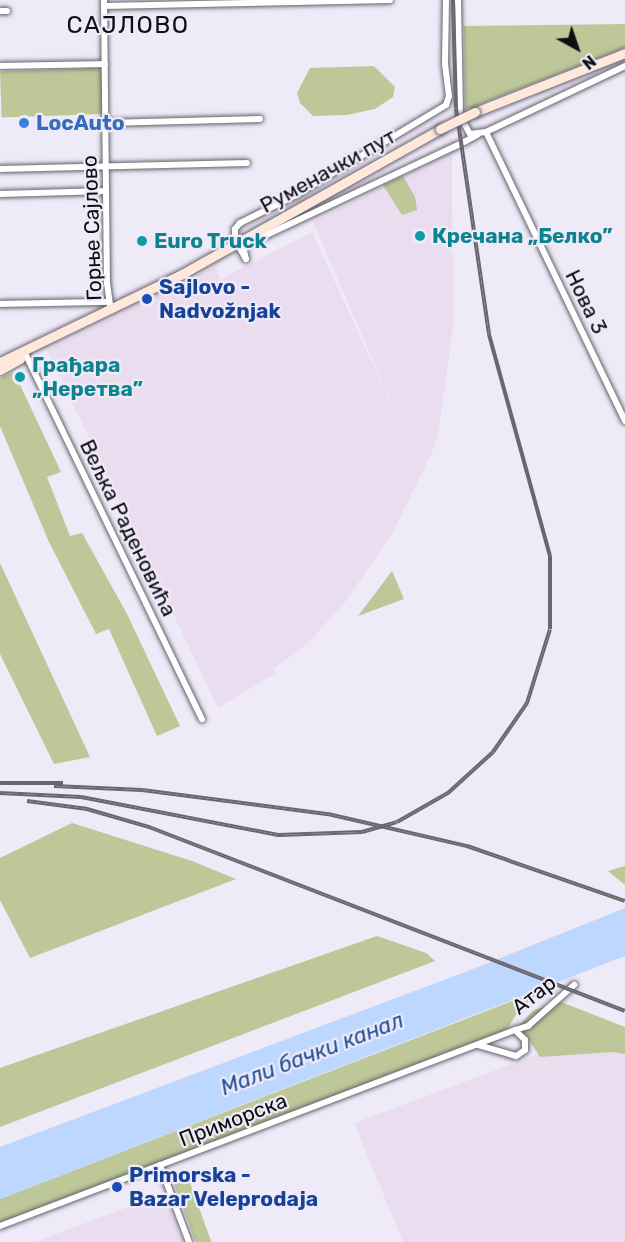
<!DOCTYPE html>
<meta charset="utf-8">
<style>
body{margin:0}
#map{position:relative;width:625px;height:1242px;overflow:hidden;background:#eeeaf8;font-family:Rubik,sans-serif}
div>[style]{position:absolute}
.industrial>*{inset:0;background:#ebddf0}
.green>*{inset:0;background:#bdc797;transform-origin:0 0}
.water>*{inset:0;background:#bed7fe}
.roads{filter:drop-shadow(0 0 2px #66626e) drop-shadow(0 0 2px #66626e)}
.street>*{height:6px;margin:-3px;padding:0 3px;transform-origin:3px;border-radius:3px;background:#fff}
.secondary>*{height:9px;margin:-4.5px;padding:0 4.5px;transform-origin:4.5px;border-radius:4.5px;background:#fee8dc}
.rail>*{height:4px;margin-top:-2px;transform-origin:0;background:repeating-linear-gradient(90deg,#eeeaf8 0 4.5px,#69666f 0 9px);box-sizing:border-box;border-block:2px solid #69666f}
.bridges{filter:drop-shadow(0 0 2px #66626e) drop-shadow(0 0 2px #66626e)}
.secondary-bridge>*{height:9px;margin:-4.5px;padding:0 4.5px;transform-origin:4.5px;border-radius:4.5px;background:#fee8dc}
.dots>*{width:16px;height:16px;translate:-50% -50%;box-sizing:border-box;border:3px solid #eeeaf8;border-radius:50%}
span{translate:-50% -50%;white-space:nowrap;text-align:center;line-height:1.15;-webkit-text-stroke:4.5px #eeeaf8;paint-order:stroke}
.shop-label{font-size:21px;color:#366cbe;font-weight:700}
.left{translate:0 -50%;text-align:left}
.street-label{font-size:21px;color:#100e13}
.culture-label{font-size:21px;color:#0d838f;font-weight:700}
.transit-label{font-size:21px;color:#164399;font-weight:700}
.water-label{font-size:22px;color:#21509a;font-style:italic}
.quarter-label{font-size:24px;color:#100e13;letter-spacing:1.5px}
.north{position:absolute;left:547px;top:18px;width:60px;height:60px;-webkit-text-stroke:4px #eeeaf8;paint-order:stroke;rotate:140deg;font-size:16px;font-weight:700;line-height:24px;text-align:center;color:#100e13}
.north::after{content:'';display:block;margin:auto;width:21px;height:27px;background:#100e13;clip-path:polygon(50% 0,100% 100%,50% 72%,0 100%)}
</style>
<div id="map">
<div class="industrial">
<i style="clip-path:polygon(452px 152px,453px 328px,439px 428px,432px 452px,392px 534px,345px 602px,307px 644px,273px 669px,276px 673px,218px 708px,47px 350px,215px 267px,221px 279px,312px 232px,399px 421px,313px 222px)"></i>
<i style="clip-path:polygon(574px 1048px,625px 1051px,625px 1242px,403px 1242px,354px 1123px,536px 1055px)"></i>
<i style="clip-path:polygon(163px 1194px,182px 1242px,35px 1242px)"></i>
</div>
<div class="green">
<i style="clip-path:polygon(625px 24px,625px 48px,465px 110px,464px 26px)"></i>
<i style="clip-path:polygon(374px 66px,395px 87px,393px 97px,375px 109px,347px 115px,313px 116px,300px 103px,297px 93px,310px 68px)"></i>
<i style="left:101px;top:68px;width:46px;height:101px;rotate:88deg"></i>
<i style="clip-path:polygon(403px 176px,415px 197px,417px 210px,402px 215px,383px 185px)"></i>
<i style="clip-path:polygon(14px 372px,61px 472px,47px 477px,70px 536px,82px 533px,127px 614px,180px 726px,157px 736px,109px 629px,96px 634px,49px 542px,0 426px,0 378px)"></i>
<i style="clip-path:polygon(0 563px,90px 757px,54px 764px,0 654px)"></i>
<i style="clip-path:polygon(392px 571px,404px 599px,358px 616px)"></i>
<i style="clip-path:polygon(72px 823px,192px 861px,236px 879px,30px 958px,0 900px,0 858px)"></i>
<i style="clip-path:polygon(625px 866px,625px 885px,608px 871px)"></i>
<i style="clip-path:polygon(377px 936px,426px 953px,435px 961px,0 1127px,0 1068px)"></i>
<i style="clip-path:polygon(551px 986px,521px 1007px,506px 1031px,0 1223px,0 1199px)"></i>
<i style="clip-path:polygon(561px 1002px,625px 1027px,625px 1054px,612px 1052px,540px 1057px,519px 1025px,534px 1010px)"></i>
<i style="left:186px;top:1172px;width:75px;height:15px;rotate:70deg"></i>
</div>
<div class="water">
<i style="clip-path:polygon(625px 908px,625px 956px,0 1199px,0 1147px,473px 969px)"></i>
</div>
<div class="roads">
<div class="street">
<i style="left:104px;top:0;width:283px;rotate:89.4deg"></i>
<i style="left:107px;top:283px;width:28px;rotate:82deg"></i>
<i style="left:446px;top:0;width:64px;rotate:90.9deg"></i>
<i style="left:445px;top:64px;width:32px;rotate:83deg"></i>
<i style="left:449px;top:96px;width:9px;rotate:108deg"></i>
<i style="left:446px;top:105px;width:175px;rotate:149deg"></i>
<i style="left:296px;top:195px;width:63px;rotate:153.4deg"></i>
<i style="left:240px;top:223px;width:8px;rotate:130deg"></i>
<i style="left:235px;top:229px;width:11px;rotate:90deg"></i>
<i style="left:235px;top:240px;width:22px;rotate:60deg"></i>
<i style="left:246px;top:259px;width:13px;rotate:-103deg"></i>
<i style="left:243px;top:246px;width:238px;rotate:-25.2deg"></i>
<i style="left:458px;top:0;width:116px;rotate:89deg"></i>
<i style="left:460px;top:116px;width:21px;rotate:61deg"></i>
<i style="left:470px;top:134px;width:16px;rotate:-7deg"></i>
<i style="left:486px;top:132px;width:154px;rotate:-25.4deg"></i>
<i style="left:104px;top:6px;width:286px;rotate:-1.2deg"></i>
<i style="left:0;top:11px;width:7px"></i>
<i style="left:0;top:66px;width:105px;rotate:-1.1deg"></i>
<i style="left:105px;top:123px;width:155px;rotate:-1.5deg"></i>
<i style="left:486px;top:132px;width:321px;rotate:64.3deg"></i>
<i style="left:464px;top:142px;width:15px;rotate:-28deg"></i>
<i style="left:0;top:169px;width:247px;rotate:-1.4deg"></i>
<i style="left:0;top:194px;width:106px;rotate:-1.6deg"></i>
<i style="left:0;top:304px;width:108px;rotate:-1.1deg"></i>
<i style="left:24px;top:351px;width:409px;rotate:64.2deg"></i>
<i style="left:515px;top:1030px;width:14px;rotate:-17deg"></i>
<i style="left:528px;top:1026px;width:62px;rotate:-41.7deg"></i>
<i style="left:160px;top:1165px;width:82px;rotate:69.4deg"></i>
<i style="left:0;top:1226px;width:551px;rotate:-20.84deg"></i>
<i style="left:515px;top:1030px;width:14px;rotate:45deg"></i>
<i style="left:525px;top:1040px;width:10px;rotate:90deg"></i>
<i style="left:525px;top:1050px;width:11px;rotate:146deg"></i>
<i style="left:516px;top:1056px;width:40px;rotate:-164deg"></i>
</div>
<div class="secondary">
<i style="left:475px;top:112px;width:161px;rotate:-21.5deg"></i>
<i style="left:0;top:362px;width:202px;rotate:-25.8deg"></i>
<i style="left:182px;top:274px;width:296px;rotate:-29.3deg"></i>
<i style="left:0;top:370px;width:23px;rotate:-29deg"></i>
</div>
</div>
<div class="rail">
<i style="left:0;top:783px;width:63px"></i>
<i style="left:54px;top:786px;width:88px;rotate:2.6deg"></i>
<i style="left:142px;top:790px;width:188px;rotate:7.4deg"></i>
<i style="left:328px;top:814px;width:143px;rotate:13deg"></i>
<i style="left:467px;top:846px;width:167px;rotate:19.2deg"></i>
<i style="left:0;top:793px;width:81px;rotate:2.8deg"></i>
<i style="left:81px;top:797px;width:202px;rotate:10.9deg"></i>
<i style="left:279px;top:835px;width:83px;rotate:-2.1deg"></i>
<i style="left:362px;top:832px;width:36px;rotate:-16deg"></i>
<i style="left:397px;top:822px;width:59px;rotate:-29.6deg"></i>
<i style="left:448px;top:793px;width:61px;rotate:-42.3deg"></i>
<i style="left:493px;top:752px;width:60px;rotate:-55.2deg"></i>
<i style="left:527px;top:703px;width:77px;rotate:-72.7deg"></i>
<i style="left:550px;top:629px;width:73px;rotate:-90deg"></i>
<i style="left:550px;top:556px;width:230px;rotate:-105.4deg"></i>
<i style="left:489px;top:334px;width:228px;rotate:-98.3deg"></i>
<i style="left:456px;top:108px;width:108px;rotate:-91.6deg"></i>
<i style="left:27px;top:801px;width:61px;rotate:7.6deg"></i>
<i style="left:87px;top:809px;width:65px;rotate:16.2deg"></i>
<i style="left:149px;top:827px;width:510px;rotate:21.13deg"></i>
</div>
<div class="bridges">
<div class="secondary-bridge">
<i style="left:440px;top:129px;width:39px;rotate:-26deg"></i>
</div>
</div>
<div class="dots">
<i style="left:24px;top:123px;background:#3f7fe0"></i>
<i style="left:420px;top:236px;background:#0f9aa8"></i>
<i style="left:142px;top:241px;background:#0f9aa8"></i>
<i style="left:147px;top:299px;background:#1a4fb4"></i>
<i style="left:20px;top:377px;background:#0f9aa8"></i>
<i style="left:117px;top:1187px;background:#1a4fb4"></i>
</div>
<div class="shop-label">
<span class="left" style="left:36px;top:123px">LocAuto</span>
</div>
<div class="street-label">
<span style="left:328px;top:171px;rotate:-29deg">Руменачки пут</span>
<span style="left:92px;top:228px;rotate:-92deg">Горње Сајлово</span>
<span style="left:586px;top:302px;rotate:64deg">Нова 3</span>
<span style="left:128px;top:528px;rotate:64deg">Вељка Раденовића</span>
<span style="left:534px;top:995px;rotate:-38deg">Атар</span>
<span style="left:233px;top:1120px;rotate:-21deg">Приморска</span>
</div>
<div class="culture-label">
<span class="left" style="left:432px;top:236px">Кречана „Белко”</span>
<span class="left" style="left:154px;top:241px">Euro Truck</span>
<span class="left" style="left:32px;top:377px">Грађара<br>„Неретва”</span>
</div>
<div class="transit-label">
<span class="left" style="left:159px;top:299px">Sajlovo -<br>Nadvožnjak</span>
<span class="left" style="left:129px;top:1187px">Primorska -<br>Bazar Veleprodaja</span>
</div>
<div class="water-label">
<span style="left:312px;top:1054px;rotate:-21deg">Мали бачки канал</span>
</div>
<div class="quarter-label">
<span style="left:128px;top:26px">САЈЛОВО</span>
</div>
<div class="north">N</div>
</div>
